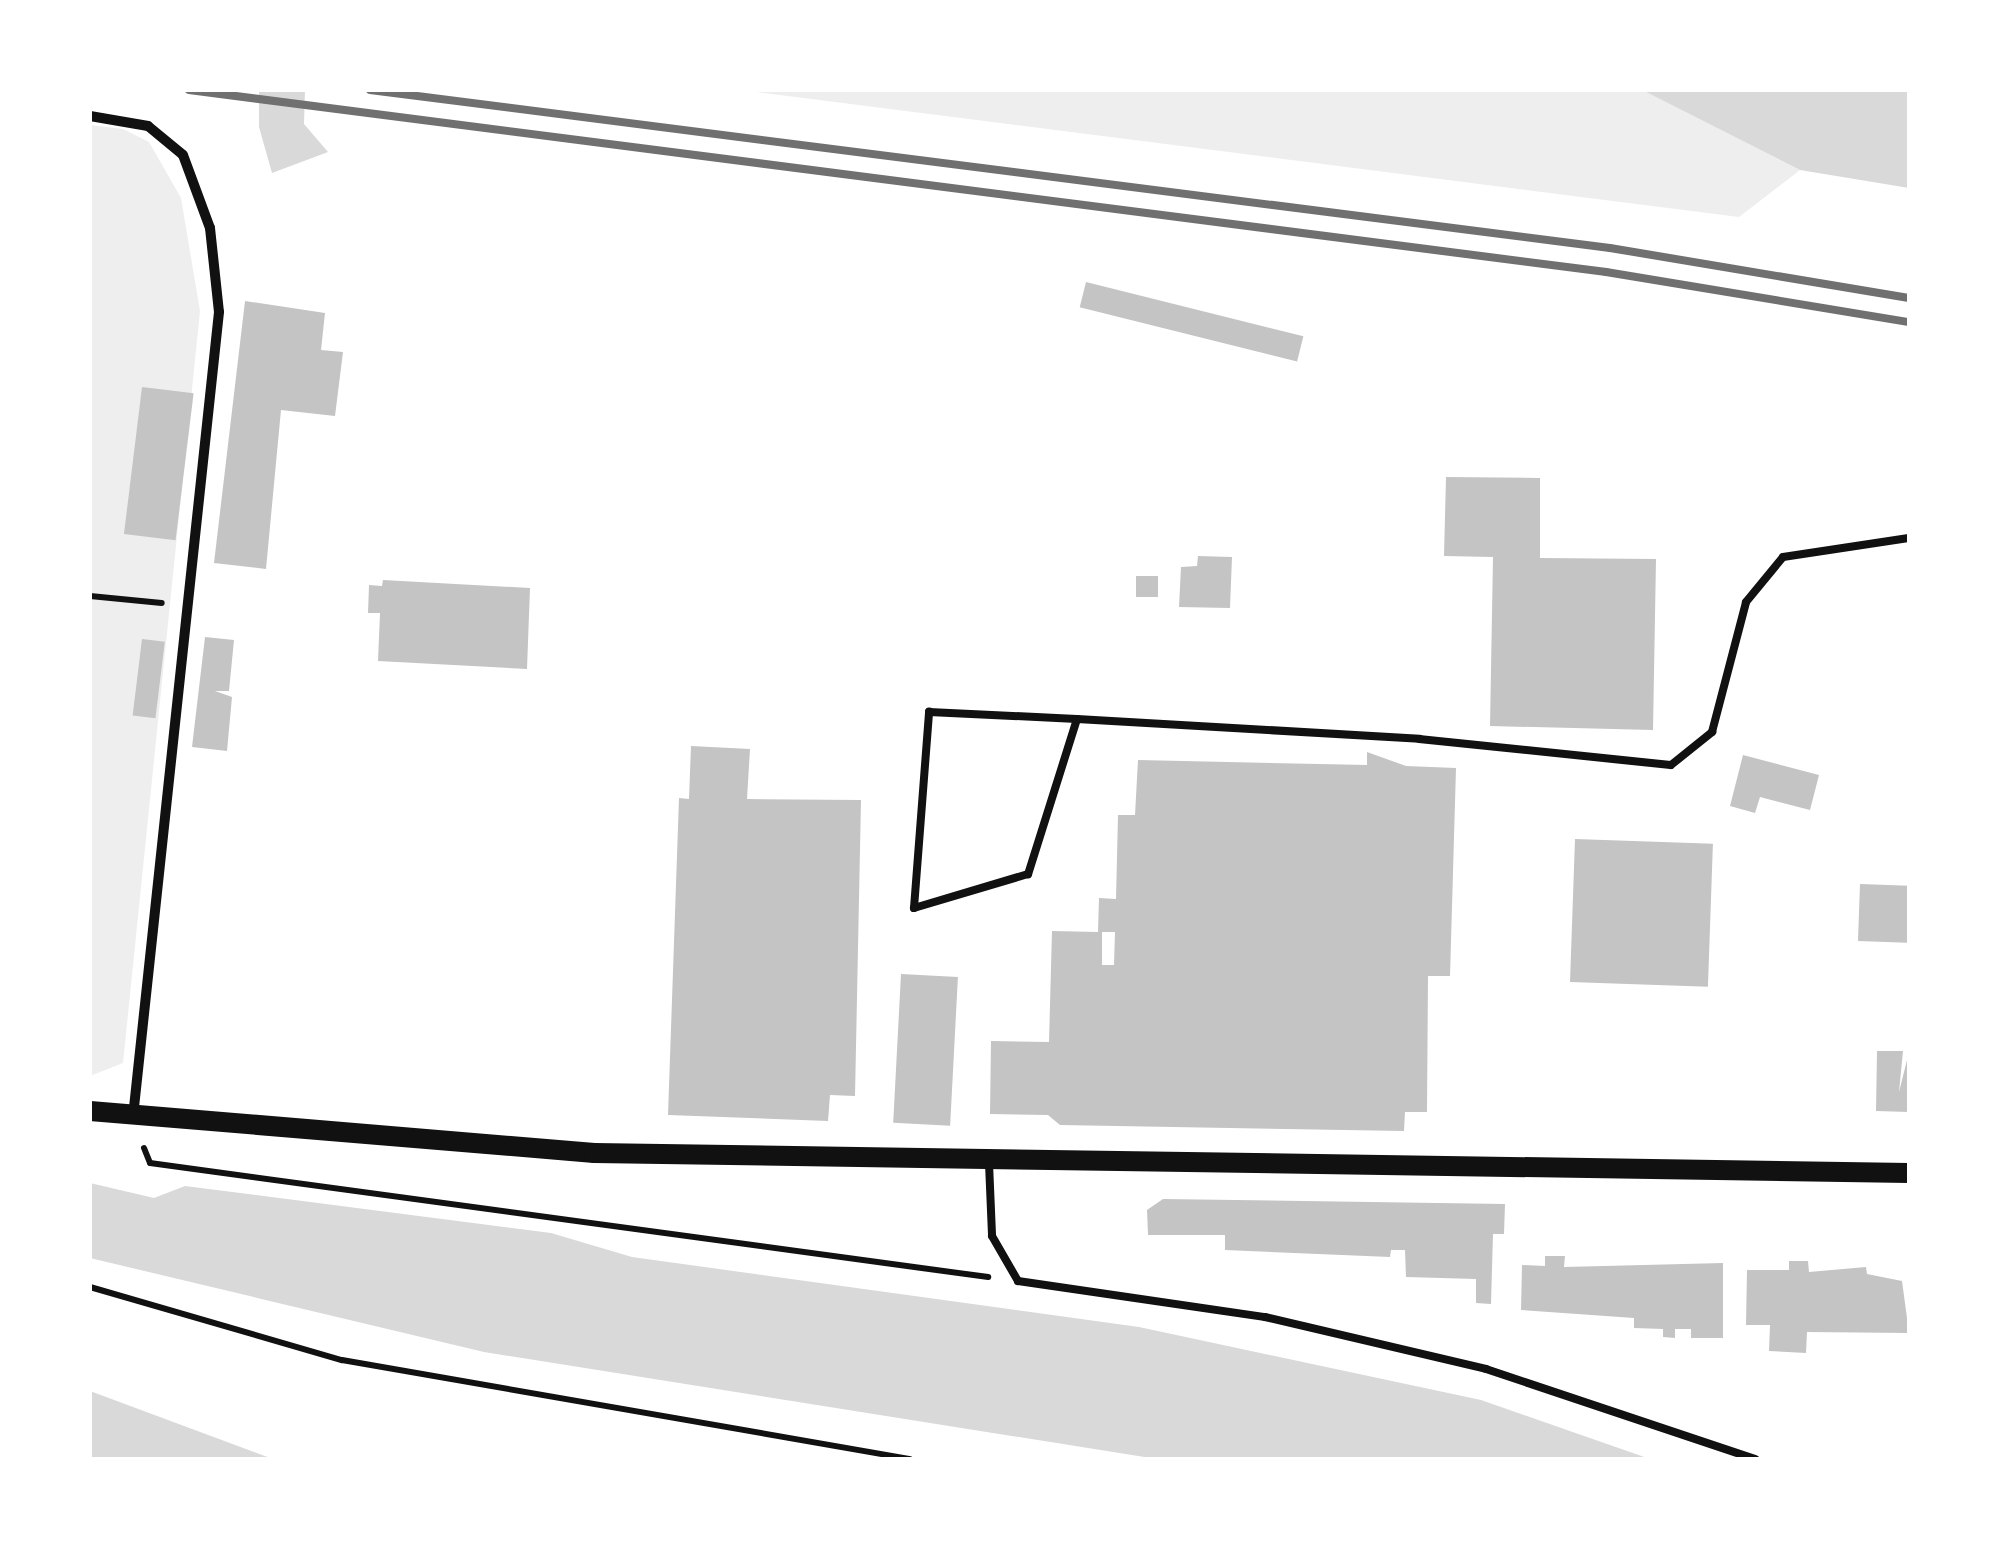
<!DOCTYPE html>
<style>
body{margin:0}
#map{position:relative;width:1999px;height:1549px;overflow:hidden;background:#fff;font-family:Figtree,sans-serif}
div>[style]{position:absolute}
.green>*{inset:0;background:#eee}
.water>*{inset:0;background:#d9d9d9}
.building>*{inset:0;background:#c4c4c4;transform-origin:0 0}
.path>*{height:6px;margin:-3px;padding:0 3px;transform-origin:3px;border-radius:3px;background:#111}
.service>*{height:8px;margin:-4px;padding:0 4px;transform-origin:4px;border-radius:4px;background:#111}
.minor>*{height:10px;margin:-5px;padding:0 5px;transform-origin:5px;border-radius:5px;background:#111}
.secondary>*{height:20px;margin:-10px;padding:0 10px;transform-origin:10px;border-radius:10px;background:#111}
.rail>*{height:8px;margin:-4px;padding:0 4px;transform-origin:4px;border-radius:4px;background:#707070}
span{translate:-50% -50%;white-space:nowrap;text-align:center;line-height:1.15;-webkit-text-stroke:10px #fff;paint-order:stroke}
.frame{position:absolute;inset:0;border:92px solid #fff;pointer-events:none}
</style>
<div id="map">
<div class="green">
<i style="clip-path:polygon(741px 90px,1642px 90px,1800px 170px,1739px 217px)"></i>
<i style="clip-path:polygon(90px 125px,123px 129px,149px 142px,181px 198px,200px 311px,123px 1063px,90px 1076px)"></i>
</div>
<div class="water">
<i style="clip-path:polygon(259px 90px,305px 90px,304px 124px,328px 152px,272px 173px,259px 127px)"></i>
<i style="clip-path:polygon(1642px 90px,1909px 90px,1909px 188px,1800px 170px)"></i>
<i style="clip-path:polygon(90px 1183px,154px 1198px,185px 1186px,551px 1233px,632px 1257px,1139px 1327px,1481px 1400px,1650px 1459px,1157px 1459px,484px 1352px,90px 1258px)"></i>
<i style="clip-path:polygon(90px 1391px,273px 1459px,90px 1459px)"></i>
</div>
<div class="building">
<i style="left:1086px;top:282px;width:224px;height:26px;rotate:14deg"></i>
<i style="clip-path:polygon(245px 301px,325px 313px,321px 350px,343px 352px,335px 416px,281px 410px,266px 569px,214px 563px)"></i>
<i style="left:142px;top:387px;width:52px;height:148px;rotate:7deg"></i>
<i style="clip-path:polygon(1446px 477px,1540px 478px,1540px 558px,1656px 559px,1653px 730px,1490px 726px,1493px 557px,1444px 556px)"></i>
<i style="clip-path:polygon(1198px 556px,1232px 557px,1230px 608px,1179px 607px,1181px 567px,1197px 566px)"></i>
<i style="left:1136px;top:576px;width:22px;height:21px"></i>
<i style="clip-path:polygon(383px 580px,530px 588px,527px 669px,378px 661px,380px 613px,368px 613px,369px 585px,382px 586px)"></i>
<i style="clip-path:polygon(205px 637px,234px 640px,229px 691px,215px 691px,232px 697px,227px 751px,192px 747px)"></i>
<i style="left:142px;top:639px;width:23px;height:77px;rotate:7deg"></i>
<i style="clip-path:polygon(691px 746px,750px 749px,747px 799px,861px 800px,855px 1096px,830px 1095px,828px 1121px,668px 1115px,679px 798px,689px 799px)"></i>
<i style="clip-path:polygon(evenodd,1367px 752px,1406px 766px,1456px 768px,1450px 976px,1428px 976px,1427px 1112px,1405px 1112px,1404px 1131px,1060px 1125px,1048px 1115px,990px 1114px,991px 1041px,1049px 1042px,1052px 931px,1098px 932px,1099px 898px,1116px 899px,1118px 815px,1135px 815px,1138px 760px,1367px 765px,1367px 752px,1102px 932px,1115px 932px,1114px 965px,1102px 965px,1102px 932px)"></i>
<i style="clip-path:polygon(1743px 755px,1819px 775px,1810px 810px,1760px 797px,1755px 813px,1730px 806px)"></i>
<i style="left:1575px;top:839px;width:138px;height:143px;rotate:2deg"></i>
<i style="left:1860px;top:884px;width:49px;height:57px;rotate:2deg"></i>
<i style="left:901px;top:974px;width:57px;height:149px;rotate:3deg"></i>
<i style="clip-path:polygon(1877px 1051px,1903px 1051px,1899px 1092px,1909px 1052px,1909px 1112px,1876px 1111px)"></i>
<i style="clip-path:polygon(1163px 1199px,1505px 1204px,1504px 1234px,1493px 1234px,1491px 1304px,1476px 1303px,1476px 1279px,1406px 1277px,1405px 1250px,1391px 1250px,1390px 1257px,1225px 1250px,1225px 1235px,1148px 1235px,1147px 1210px)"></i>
<i style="clip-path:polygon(1545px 1256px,1565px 1256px,1564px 1267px,1723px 1263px,1723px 1338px,1691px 1338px,1691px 1329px,1675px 1329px,1675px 1338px,1663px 1337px,1663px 1329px,1634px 1328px,1634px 1318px,1521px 1310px,1522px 1265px,1545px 1266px)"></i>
<i style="clip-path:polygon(1789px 1261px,1808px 1261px,1809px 1272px,1866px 1267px,1867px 1274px,1902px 1281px,1909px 1333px,1807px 1332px,1806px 1353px,1769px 1351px,1770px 1325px,1746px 1325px,1747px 1270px,1789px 1270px)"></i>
</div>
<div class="path">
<i style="left:90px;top:596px;width:72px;rotate:5.6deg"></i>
<i style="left:144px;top:1148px;width:16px;rotate:68deg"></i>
<i style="left:150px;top:1163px;width:846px;rotate:7.75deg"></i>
<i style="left:90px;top:1287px;width:262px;rotate:16.2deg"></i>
<i style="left:342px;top:1360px;width:577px;rotate:9.89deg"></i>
</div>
<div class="service">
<i style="left:1077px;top:719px;width:163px;rotate:107.5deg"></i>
<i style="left:1028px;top:874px;width:119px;rotate:163.4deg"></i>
<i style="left:914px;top:908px;width:197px;rotate:-85.6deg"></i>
<i style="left:929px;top:712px;width:148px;rotate:2.7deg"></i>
<i style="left:1077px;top:719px;width:343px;rotate:3.3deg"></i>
<i style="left:1419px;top:739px;width:253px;rotate:5.9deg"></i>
<i style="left:1671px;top:765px;width:53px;rotate:-38.8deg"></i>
<i style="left:1712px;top:732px;width:134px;rotate:-75.3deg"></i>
<i style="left:1746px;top:602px;width:58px;rotate:-50.6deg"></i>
<i style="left:1783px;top:557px;width:127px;rotate:-8.6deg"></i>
<i style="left:989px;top:1163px;width:73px;rotate:87.6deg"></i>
<i style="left:992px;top:1236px;width:52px;rotate:60deg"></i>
<i style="left:1018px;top:1281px;width:250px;rotate:8.3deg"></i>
<i style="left:1265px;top:1317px;width:227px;rotate:13.2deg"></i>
<i style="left:1486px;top:1369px;width:284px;rotate:18.5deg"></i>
</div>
<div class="minor">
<i style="left:90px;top:116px;width:59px;rotate:9.8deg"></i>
<i style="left:148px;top:126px;width:45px;rotate:39.6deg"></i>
<i style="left:183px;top:155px;width:78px;rotate:69.7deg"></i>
<i style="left:210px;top:228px;width:84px;rotate:83.9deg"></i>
<i style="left:219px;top:312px;width:810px;rotate:96.1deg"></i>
</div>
<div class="secondary">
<i style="left:90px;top:1111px;width:506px;rotate:4.76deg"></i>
<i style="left:594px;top:1153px;width:1315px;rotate:0.87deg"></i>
</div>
<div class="rail">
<i style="left:189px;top:90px;width:1429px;rotate:7.32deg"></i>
<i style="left:1606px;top:272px;width:307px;rotate:9.4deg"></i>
<i style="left:370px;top:90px;width:1250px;rotate:7.26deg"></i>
<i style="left:1610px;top:248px;width:303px;rotate:9.5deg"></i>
</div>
<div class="frame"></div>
</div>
